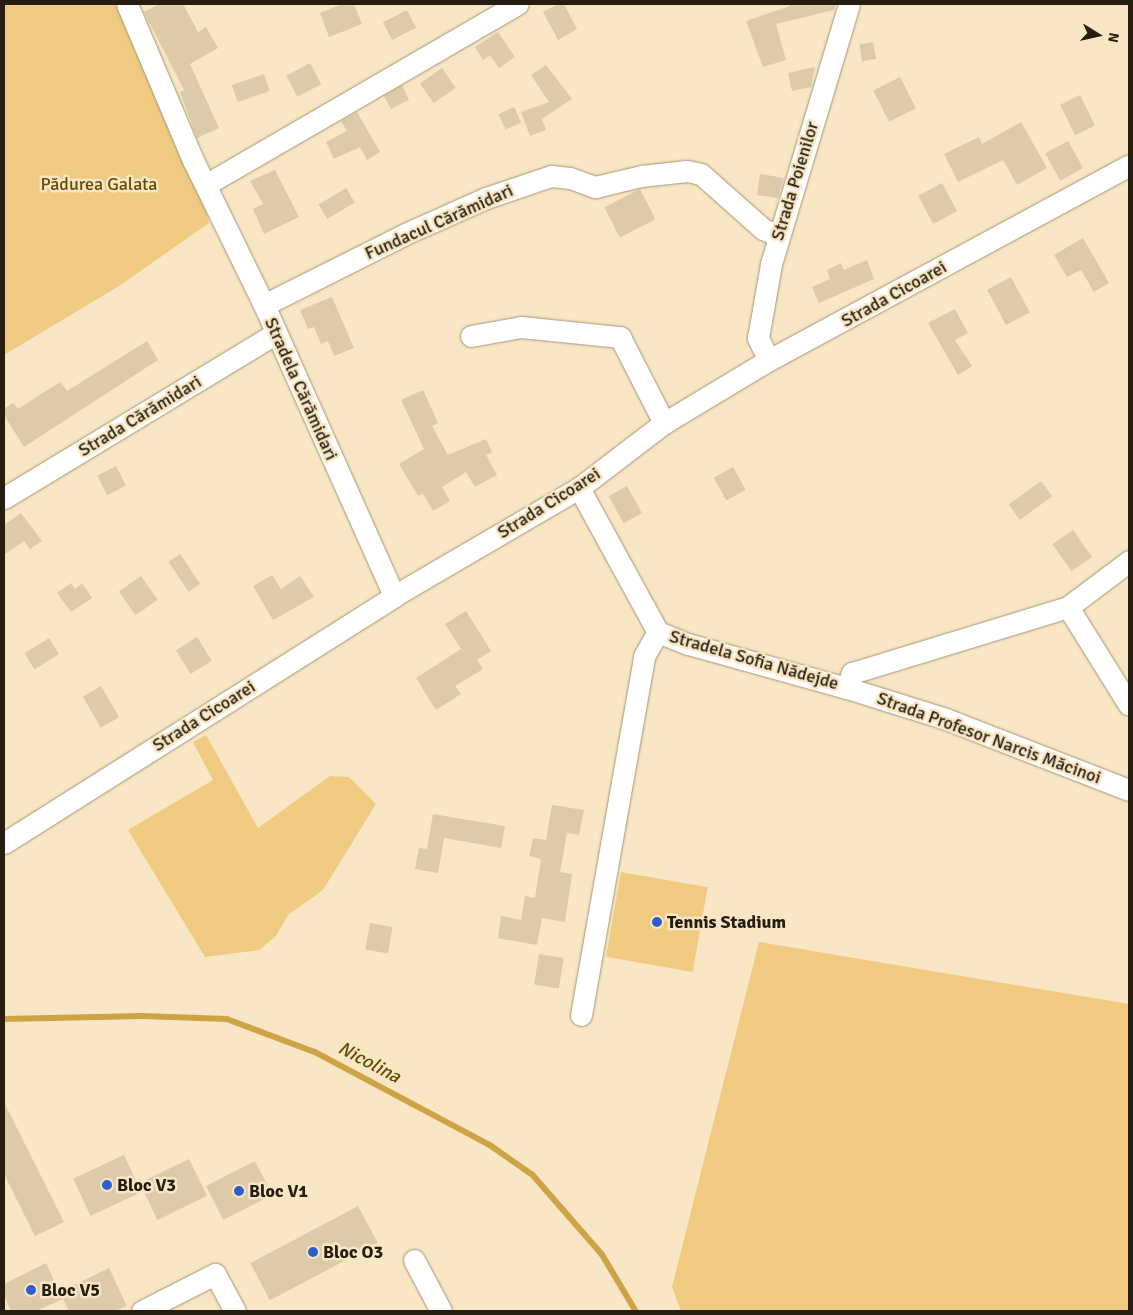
<!DOCTYPE html>
<meta charset="utf-8">
<style>
body{margin:0}
#map{position:relative;width:1133px;height:1315px;overflow:hidden;background:#f8e6c4;font-family:Signika,sans-serif}
div>[style]{position:absolute}
.green>*{inset:0;background:#efca80;transform-origin:0 0}
.stream>*{height:5.5px;margin:-2.75px;padding:0 2.75px;transform-origin:2.75px;border-radius:2.75px;background:#cea346}
.building>*{inset:0;background:#dccaa9;transform-origin:0 0}
.roads{filter:drop-shadow(0 0 1px #a59575) drop-shadow(0 0 1px #a59575)}
.minor>*{height:21px;margin:-10.5px;padding:0 10.5px;transform-origin:10.5px;border-radius:10.5px;background:#fff}
.dots>*{width:14px;height:14px;translate:-50% -50%;box-sizing:border-box;border:2px solid #f8e6c4;border-radius:50%}
span{translate:-50% -50%;white-space:nowrap;text-align:center;line-height:1.15;-webkit-text-stroke:5px #f8e6c4;paint-order:stroke}
.street-label{font-size:18px;color:#241d10}
.park-label{font-size:18px;color:#684c00}
.poi-label{font-size:18px;color:#241d10;font-weight:700}
.left{translate:0 -50%;text-align:left}
.water-label{font-size:19px;color:#694c00;font-style:italic}
.frame{position:absolute;inset:0;border:5px solid #241d10;pointer-events:none}
.north{position:absolute;left:1073px;top:10px;width:50px;height:50px;-webkit-text-stroke:4px #f8e6c4;paint-order:stroke;rotate:100deg;font-size:14px;font-weight:700;line-height:20px;text-align:center;color:#241d10}
.north::after{content:'';display:block;margin:auto;width:18px;height:22px;background:#241d10;clip-path:polygon(50% 0,100% 100%,50% 72%,0 100%)}
</style>
<div id="map">
<div class="green">
<i style="clip-path:polygon(4px 4px,115px 4px,193px 160px,209px 223px,119px 286px,4px 355px)"></i>
<i style="clip-path:polygon(206px 735px,258px 828px,330px 776px,349px 777px,376px 804px,323px 890px,288px 915px,276px 936px,259px 950px,205px 957px,128px 830px,213px 780px,193px 742px)"></i>
<i style="left:621px;top:872px;width:88px;height:86px;rotate:10deg"></i>
<i style="clip-path:polygon(759px 942px,1129px 1004px,1129px 1311px,681px 1311px,672px 1287px)"></i>
</div>
<div class="stream">
<i style="left:4px;top:1019px;width:139px;rotate:-1.2deg"></i>
<i style="left:143px;top:1016px;width:84px;rotate:2deg"></i>
<i style="left:227px;top:1019px;width:94px;rotate:20.6deg"></i>
<i style="left:315px;top:1052px;width:198px;rotate:28deg"></i>
<i style="left:490px;top:1145px;width:52px;rotate:34.9deg"></i>
<i style="left:533px;top:1175px;width:105px;rotate:48.9deg"></i>
<i style="left:602px;top:1254px;width:66px;rotate:59.2deg"></i>
</div>
<div class="building">
<i style="clip-path:polygon(160px 4px,183px 4px,198px 32px,206px 27px,218px 48px,190px 64px,219px 128px,197px 138px,180px 92px,184px 90px,144px 12px)"></i>
<i style="clip-path:polygon(343px 4px,354px 4px,362px 24px,329px 37px,320px 13px)"></i>
<i style="clip-path:polygon(558px 4px,564px 4px,577px 29px,558px 40px,543px 12px)"></i>
<i style="clip-path:polygon(790px 4px,835px 4px,835px 7px,834px 10px,776px 24px,786px 60px,763px 67px,746px 21px,790px 6px)"></i>
<i style="left:407px;top:10px;width:20px;height:27px;rotate:63deg"></i>
<i style="clip-path:polygon(498px 32px,515px 57px,499px 68px,490px 55px,483px 60px,475px 47px)"></i>
<i style="left:873px;top:42px;width:17px;height:14px;rotate:80deg"></i>
<i style="left:310px;top:63px;width:24px;height:27px;rotate:62deg"></i>
<i style="clip-path:polygon(546px 65px,572px 99px,542px 119px,546px 130px,530px 136px,521px 112px,549px 102px,531px 75px)"></i>
<i style="clip-path:polygon(815px 67px,811px 87px,792px 91px,788px 73px)"></i>
<i style="left:442px;top:68px;width:24px;height:27px;rotate:55deg"></i>
<i style="left:264px;top:74px;width:18px;height:34px;rotate:71deg"></i>
<i style="left:900px;top:77px;width:35px;height:30px;rotate:63deg"></i>
<i style="clip-path:polygon(402px 85px,409px 100px,391px 109px,384px 96px)"></i>
<i style="left:1080px;top:95px;width:34px;height:22px;rotate:64deg"></i>
<i style="left:514px;top:107px;width:17px;height:17px;rotate:65deg"></i>
<i style="clip-path:polygon(357px 112px,380px 152px,367px 160px,360px 147px,334px 159px,326px 142px,347px 131px,341px 121px)"></i>
<i style="clip-path:polygon(1021px 122px,1047px 168px,1017px 185px,1003px 160px,958px 182px,944px 154px,979px 137px,982px 144px)"></i>
<i style="left:1068px;top:141px;width:31px;height:26px;rotate:61deg"></i>
<i style="clip-path:polygon(275px 170px,299px 217px,264px 234px,253px 209px,263px 204px,250px 181px)"></i>
<i style="clip-path:polygon(760px 174px,784px 178px,778px 198px,757px 195px)"></i>
<i style="left:942px;top:183px;width:32px;height:27px;rotate:62deg"></i>
<i style="left:346px;top:188px;width:17px;height:32px;rotate:59deg"></i>
<i style="left:640px;top:189px;width:34px;height:40px;rotate:63deg"></i>
<i style="clip-path:polygon(1083px 238px,1109px 283px,1094px 292px,1081px 270px,1067px 277px,1054px 255px)"></i>
<i style="clip-path:polygon(867px 260px,874px 279px,819px 303px,812px 287px,830px 279px,827px 270px,841px 263px,844px 270px)"></i>
<i style="left:1011px;top:277px;width:40px;height:27px;rotate:62deg"></i>
<i style="clip-path:polygon(332px 297px,354px 348px,334px 356px,328px 341px,321px 344px,314px 327px,308px 329px,300px 310px)"></i>
<i style="clip-path:polygon(955px 309px,968px 333px,955px 340px,972px 366px,958px 375px,928px 323px)"></i>
<i style="clip-path:polygon(147px 341px,158px 360px,24px 447px,4px 415px,4px 409px,13px 403px,18px 409px,60px 382px,67px 391px)"></i>
<i style="clip-path:polygon(423px 390px,438px 423px,432px 426px,448px 455px,486px 439px,492px 452px,486px 455px,497px 475px,475px 487px,466px 472px,442px 487px,450px 501px,433px 511px,423px 494px,418px 496px,399px 464px,424px 449px,401px 400px)"></i>
<i style="left:116px;top:466px;width:22px;height:21px;rotate:63deg"></i>
<i style="left:733px;top:467px;width:26px;height:22px;rotate:61deg"></i>
<i style="left:1041px;top:481px;width:19px;height:40px;rotate:54deg"></i>
<i style="left:627px;top:486px;width:31px;height:21px;rotate:61deg"></i>
<i style="clip-path:polygon(21px 513px,42px 541px,30px 549px,24px 541px,4px 555px,4px 525px)"></i>
<i style="left:1073px;top:530px;width:33px;height:25px;rotate:55deg"></i>
<i style="left:180px;top:554px;width:36px;height:14px;rotate:56deg"></i>
<i style="clip-path:polygon(272px 575px,281px 589px,300px 576px,314px 597px,273px 620px,253px 586px)"></i>
<i style="left:141px;top:576px;width:29px;height:27px;rotate:55deg"></i>
<i style="clip-path:polygon(71px 583px,75px 589px,82px 583px,92px 598px,71px 612px,57px 593px)"></i>
<i style="clip-path:polygon(466px 611px,491px 651px,477px 660px,483px 669px,455px 686px,461px 694px,436px 710px,416px 678px,461px 649px,445px 624px)"></i>
<i style="left:197px;top:637px;width:28px;height:25px;rotate:58deg"></i>
<i style="left:49px;top:638px;width:19px;height:29px;rotate:58deg"></i>
<i style="left:101px;top:686px;width:36px;height:21px;rotate:60deg"></i>
<i style="clip-path:polygon(552px 805px,584px 810px,579px 835px,567px 833px,560px 872px,572px 874px,565px 922px,542px 918px,537px 945px,498px 938px,501px 916px,521px 920px,525px 896px,535px 898px,541px 859px,529px 856px,533px 838px,546px 840px)"></i>
<i style="clip-path:polygon(433px 814px,505px 826px,501px 848px,444px 838px,438px 873px,415px 869px,419px 848px,427px 849px)"></i>
<i style="left:370px;top:923px;width:23px;height:27px;rotate:10deg"></i>
<i style="left:539px;top:954px;width:25px;height:31px;rotate:9deg"></i>
<i style="clip-path:polygon(4px 1102px,64px 1222px,35px 1236px,4px 1174px)"></i>
<i style="left:124px;top:1155px;width:41px;height:56px;rotate:65deg"></i>
<i style="left:189px;top:1159px;width:41px;height:55px;rotate:64deg"></i>
<i style="left:255px;top:1161px;width:38px;height:55px;rotate:63deg"></i>
<i style="left:358px;top:1206px;width:42px;height:122px;rotate:62deg"></i>
<i style="clip-path:polygon(46px 1263px,63px 1299px,36px 1311px,11px 1311px,4px 1295px,4px 1284px)"></i>
<i style="clip-path:polygon(109px 1268px,127px 1306px,115px 1311px,69px 1311px,60px 1292px)"></i>
</div>
<div class="roads">
<div class="minor">
<i style="left:127px;top:4px;width:169px;rotate:67.1deg"></i>
<i style="left:193px;top:160px;width:161px;rotate:63.9deg"></i>
<i style="left:264px;top:305px;width:319px;rotate:65.9deg"></i>
<i style="left:207px;top:184px;width:359px;rotate:-30.1deg"></i>
<i style="left:264px;top:305px;width:158px;rotate:-26.7deg"></i>
<i style="left:405px;top:234px;width:89px;rotate:-24deg"></i>
<i style="left:486px;top:198px;width:69px;rotate:-18.7deg"></i>
<i style="left:551px;top:176px;width:19px;rotate:6deg"></i>
<i style="left:570px;top:178px;width:27px;rotate:20deg"></i>
<i style="left:595px;top:187px;width:47px;rotate:-13.4deg"></i>
<i style="left:641px;top:176px;width:46px;rotate:-6.2deg"></i>
<i style="left:687px;top:171px;width:14px;rotate:12deg"></i>
<i style="left:701px;top:174px;width:83px;rotate:41.6deg"></i>
<i style="left:763px;top:229px;width:17px;rotate:24deg"></i>
<i style="left:471px;top:336px;width:51px;rotate:-10.2deg"></i>
<i style="left:521px;top:327px;width:100px;rotate:5.8deg"></i>
<i style="left:620px;top:337px;width:97px;rotate:62.9deg"></i>
<i style="left:769px;top:360px;width:25px;rotate:-117deg"></i>
<i style="left:758px;top:338px;width:75px;rotate:-80deg"></i>
<i style="left:771px;top:264px;width:271px;rotate:-73.3deg"></i>
<i style="left:579px;top:488px;width:164px;rotate:61.3deg"></i>
<i style="left:658px;top:632px;width:32px;rotate:22deg"></i>
<i style="left:688px;top:644px;width:165px;rotate:15.5deg"></i>
<i style="left:847px;top:688px;width:104px;rotate:17.4deg"></i>
<i style="left:946px;top:719px;width:196px;rotate:21.2deg"></i>
<i style="left:4px;top:498px;width:318px;rotate:-31.2deg"></i>
<i style="left:1068px;top:607px;width:115px;rotate:58.1deg"></i>
<i style="left:847px;top:688px;width:16px;rotate:-72deg"></i>
<i style="left:852px;top:673px;width:226px;rotate:-17deg"></i>
<i style="left:1068px;top:607px;width:76px;rotate:-37deg"></i>
<i style="left:4px;top:843px;width:462px;rotate:-32.3deg"></i>
<i style="left:394px;top:596px;width:214px;rotate:-30.3deg"></i>
<i style="left:579px;top:488px;width:107px;rotate:-37.4deg"></i>
<i style="left:664px;top:423px;width:122px;rotate:-31deg"></i>
<i style="left:769px;top:360px;width:409px;rotate:-28.4deg"></i>
<i style="left:581px;top:1015px;width:364px;rotate:-80deg"></i>
<i style="left:644px;top:656px;width:28px;rotate:-60deg"></i>
<i style="left:414px;top:1260px;width:58px;rotate:62.1deg"></i>
<i style="left:142px;top:1311px;width:82px;rotate:-26.9deg"></i>
<i style="left:215px;top:1274px;width:42px;rotate:61.6deg"></i>
</div>
</div>
<div class="dots">
<i style="left:657px;top:922px;background:#2e5ecd"></i>
<i style="left:107px;top:1185px;background:#2e5ecd"></i>
<i style="left:239px;top:1191px;background:#2e5ecd"></i>
<i style="left:313px;top:1252px;background:#2e5ecd"></i>
<i style="left:31px;top:1290px;background:#2e5ecd"></i>
</div>
<div class="street-label">
<span style="left:795px;top:181px;rotate:-73deg">Strada Poienilor</span>
<span style="left:439px;top:222px;rotate:-24deg">Fundacul Cărămidari</span>
<span style="left:894px;top:294px;rotate:-29deg">Strada Cicoarei</span>
<span style="left:301px;top:389px;rotate:66deg">Stradela Cărămidari</span>
<span style="left:140px;top:416px;rotate:-31deg">Strada Cărămidari</span>
<span style="left:549px;top:503px;rotate:-32deg">Strada Cicoarei</span>
<span style="left:754px;top:660px;rotate:16deg">Stradela Sofia Nădejde</span>
<span style="left:204px;top:716px;rotate:-32deg">Strada Cicoarei</span>
<span style="left:989px;top:738px;rotate:20deg">Strada Profesor Narcis Măcinoi</span>
</div>
<div class="park-label">
<span style="left:99px;top:184px">Pădurea Galata</span>
</div>
<div class="poi-label">
<span class="left" style="left:667px;top:922px">Tennis Stadium</span>
<span class="left" style="left:117px;top:1185px">Bloc V3</span>
<span class="left" style="left:249px;top:1191px">Bloc V1</span>
<span class="left" style="left:323px;top:1252px">Bloc O3</span>
<span class="left" style="left:41px;top:1290px">Bloc V5</span>
</div>
<div class="water-label">
<span style="left:369px;top:1063px;rotate:28deg">Nicolina</span>
</div>
<div class="frame"></div>
<div class="north">N</div>
</div>
